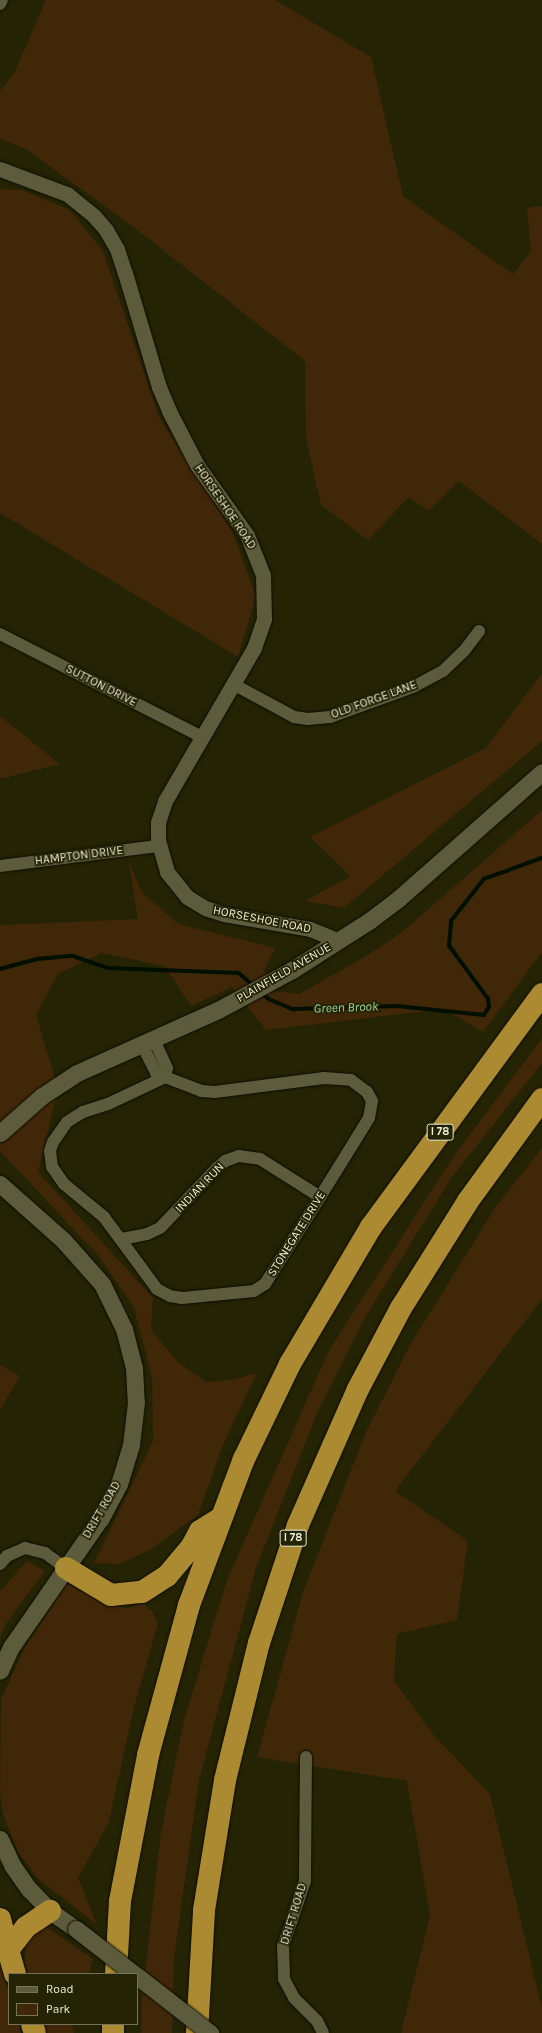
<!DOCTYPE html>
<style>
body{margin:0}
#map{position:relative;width:542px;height:2033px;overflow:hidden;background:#242304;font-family:Karla,sans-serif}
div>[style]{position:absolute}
.green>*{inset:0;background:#3f2708}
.stream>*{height:3.5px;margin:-1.75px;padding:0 1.75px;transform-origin:1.75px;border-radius:1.75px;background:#000f00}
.roads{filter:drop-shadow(0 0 1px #0d0c00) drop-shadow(0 0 1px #0d0c00)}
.minor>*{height:12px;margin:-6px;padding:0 6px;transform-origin:6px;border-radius:6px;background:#5c5b3b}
.tertiary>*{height:15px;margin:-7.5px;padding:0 7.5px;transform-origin:7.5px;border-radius:7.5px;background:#5c5b3b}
.secondary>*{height:17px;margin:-8.5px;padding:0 8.5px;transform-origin:8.5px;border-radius:8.5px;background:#5c5b3b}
.motorway>*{height:22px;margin:-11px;padding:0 11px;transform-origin:11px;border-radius:11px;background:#ab8a31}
.bridges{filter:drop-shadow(0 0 1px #0d0c00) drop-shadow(0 0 1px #0d0c00)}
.secondary-bridge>*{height:17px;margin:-8.5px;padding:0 8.5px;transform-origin:8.5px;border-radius:8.5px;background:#5c5b3b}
span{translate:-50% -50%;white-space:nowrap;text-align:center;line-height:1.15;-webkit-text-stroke:3.5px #242304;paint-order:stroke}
.shield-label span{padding:1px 3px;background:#242304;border:1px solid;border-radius:3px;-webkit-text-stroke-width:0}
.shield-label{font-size:11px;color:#ededdb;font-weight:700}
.street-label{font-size:12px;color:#ededdb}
.water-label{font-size:13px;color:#9bd19a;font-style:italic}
.legend{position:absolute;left:8px;top:1973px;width:130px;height:52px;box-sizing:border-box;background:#242304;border:1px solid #74745a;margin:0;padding:5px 7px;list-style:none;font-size:12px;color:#ededdb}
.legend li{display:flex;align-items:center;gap:8px;height:20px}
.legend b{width:20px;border:1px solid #74745a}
</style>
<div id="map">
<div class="green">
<i style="clip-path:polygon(46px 0,275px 0,371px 57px,403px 196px,513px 274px,531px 251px,527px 208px,542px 206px,542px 544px,459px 481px,428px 511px,409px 497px,368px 540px,321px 505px,306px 438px,305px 361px,132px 226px,26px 149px,0 139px,0 91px,14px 73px)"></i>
<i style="clip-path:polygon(0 189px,22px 190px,70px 210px,103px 251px,159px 417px,233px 533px,256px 596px,238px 657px,0 513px)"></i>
<i style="clip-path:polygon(542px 673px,542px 741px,344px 908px,305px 901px,350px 876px,310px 837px,486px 748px)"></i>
<i style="clip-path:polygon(0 716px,60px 764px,0 779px)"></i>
<i style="clip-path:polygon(542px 810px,542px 952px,483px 1032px,444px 1009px,266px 1030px,232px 987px,191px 1006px,164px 966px,102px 953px,58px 974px,36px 1015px,58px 1089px,38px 1172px,153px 1298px,151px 1330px,179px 1363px,206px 1382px,232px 1380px,257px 1373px,224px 1442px,198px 1515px,150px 1550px,119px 1564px,94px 1563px,153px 1441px,152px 1377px,134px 1308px,98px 1255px,0 1151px,0 925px,138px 919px,129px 863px,142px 892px,178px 924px,275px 948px,264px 970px,275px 991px,299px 994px,363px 958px,402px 932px)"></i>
<i style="clip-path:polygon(542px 1038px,542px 1063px,452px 1177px,364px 1319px,318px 1411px,256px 1568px,199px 1780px,174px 1958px,172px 2033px,141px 2033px,142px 1999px,161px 1832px,184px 1720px,227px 1580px,328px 1352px,454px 1156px)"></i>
<i style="clip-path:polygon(542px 1148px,542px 1299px,395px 1491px,468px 1541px,457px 1620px,397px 1634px,394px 1680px,433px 1734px,490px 1794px,542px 2008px,542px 2033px,401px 2033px,430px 1916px,407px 1781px,257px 1757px,303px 1592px,366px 1432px,410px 1345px,495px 1208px)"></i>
<i style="clip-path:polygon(0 1365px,20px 1376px,0 1410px)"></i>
<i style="clip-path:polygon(27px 1561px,45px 1571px,5px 1625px,0 1638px,0 1591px)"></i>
<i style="clip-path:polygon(67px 1584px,109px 1605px,129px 1608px,142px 1603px,152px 1611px,158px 1624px,134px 1707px,109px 1822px,78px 1878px,97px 1925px,36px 1877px,17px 1850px,3px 1814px,0 1792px,1px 1700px,25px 1647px)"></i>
<i style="clip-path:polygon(45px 1926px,93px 1959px,89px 1974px,28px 1974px,25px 1963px,26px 1944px)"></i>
<i style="clip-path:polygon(0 1960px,9px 1994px,9px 2024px,18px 2024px,21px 2033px,0 2033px)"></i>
<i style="clip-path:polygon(43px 2024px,72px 2024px,74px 2033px,46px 2033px)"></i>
</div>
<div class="stream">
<i style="left:0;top:969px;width:38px;rotate:-15deg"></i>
<i style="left:37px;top:959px;width:36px;rotate:-5deg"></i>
<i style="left:73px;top:956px;width:36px;rotate:19deg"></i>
<i style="left:107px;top:968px;width:132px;rotate:2.2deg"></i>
<i style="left:239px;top:973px;width:18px;rotate:41deg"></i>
<i style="left:260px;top:992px;width:11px;rotate:38deg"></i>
<i style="left:269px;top:999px;width:26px;rotate:23deg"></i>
<i style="left:293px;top:1009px;width:104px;rotate:-1.7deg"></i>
<i style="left:397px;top:1006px;width:87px;rotate:5.9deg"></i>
<i style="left:484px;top:1015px;width:9px;rotate:-58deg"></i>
<i style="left:489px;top:1007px;width:8px;rotate:-97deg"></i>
<i style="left:488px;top:999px;width:66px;rotate:-126.3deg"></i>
<i style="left:449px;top:946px;width:25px;rotate:-85deg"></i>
<i style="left:451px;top:921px;width:53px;rotate:-51.8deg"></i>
<i style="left:484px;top:879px;width:62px;rotate:-19.9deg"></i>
</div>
<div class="roads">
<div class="minor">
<i style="left:0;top:4px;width:4px;rotate:-63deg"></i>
<i style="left:0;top:634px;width:227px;rotate:27deg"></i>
<i style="left:233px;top:684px;width:69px;rotate:28.4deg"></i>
<i style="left:294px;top:717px;width:14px;rotate:8deg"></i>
<i style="left:308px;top:719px;width:22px;rotate:-5deg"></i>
<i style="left:330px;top:717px;width:88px;rotate:-19.9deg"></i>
<i style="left:413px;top:687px;width:34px;rotate:-28deg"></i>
<i style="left:443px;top:671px;width:29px;rotate:-44deg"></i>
<i style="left:464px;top:651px;width:25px;rotate:-53deg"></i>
<i style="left:0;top:866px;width:159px;rotate:-7.2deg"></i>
<i style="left:141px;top:1043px;width:34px;rotate:63deg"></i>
<i style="left:156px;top:1073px;width:10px;rotate:24deg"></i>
<i style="left:165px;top:1077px;width:39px;rotate:21deg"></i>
<i style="left:201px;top:1091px;width:14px;rotate:4deg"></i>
<i style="left:215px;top:1092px;width:110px;rotate:-7.3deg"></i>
<i style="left:324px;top:1078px;width:27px;rotate:4deg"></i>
<i style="left:351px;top:1080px;width:20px;rotate:37deg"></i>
<i style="left:367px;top:1092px;width:10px;rotate:61deg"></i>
<i style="left:372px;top:1101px;width:17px;rotate:100deg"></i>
<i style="left:369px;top:1118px;width:93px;rotate:121.8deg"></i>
<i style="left:320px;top:1197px;width:103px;rotate:122.3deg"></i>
<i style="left:265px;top:1284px;width:13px;rotate:148deg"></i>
<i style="left:254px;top:1291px;width:72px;rotate:174.4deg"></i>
<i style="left:182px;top:1298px;width:12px;rotate:-171deg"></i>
<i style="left:170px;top:1296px;width:15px;rotate:-152deg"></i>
<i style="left:157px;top:1289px;width:89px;rotate:-126.4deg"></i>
<i style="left:104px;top:1217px;width:52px;rotate:-140.5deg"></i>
<i style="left:64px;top:1184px;width:21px;rotate:-125deg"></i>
<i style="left:52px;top:1167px;width:16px;rotate:-97deg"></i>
<i style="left:50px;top:1151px;width:9px;rotate:-72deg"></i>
<i style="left:53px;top:1142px;width:24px;rotate:-55deg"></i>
<i style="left:67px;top:1122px;width:19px;rotate:-32deg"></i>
<i style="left:83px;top:1112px;width:26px;rotate:-18deg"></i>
<i style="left:108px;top:1104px;width:63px;rotate:-25.3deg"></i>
<i style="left:165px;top:1077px;width:9px;rotate:-77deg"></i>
<i style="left:167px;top:1068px;width:33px;rotate:-115deg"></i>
<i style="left:122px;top:1239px;width:25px;rotate:-11deg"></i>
<i style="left:147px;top:1234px;width:14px;rotate:-25deg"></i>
<i style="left:160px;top:1228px;width:83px;rotate:-46.5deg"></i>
<i style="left:217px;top:1168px;width:11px;rotate:-41deg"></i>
<i style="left:225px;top:1161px;width:15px;rotate:-20deg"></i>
<i style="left:239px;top:1156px;width:21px;rotate:8deg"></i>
<i style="left:260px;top:1159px;width:71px;rotate:32.3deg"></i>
<i style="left:0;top:1564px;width:11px;rotate:-49deg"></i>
<i style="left:7px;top:1556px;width:20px;rotate:-24deg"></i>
<i style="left:25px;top:1548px;width:21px;rotate:14deg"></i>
<i style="left:45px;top:1553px;width:26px;rotate:36deg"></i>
<i style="left:306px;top:1757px;width:124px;rotate:90.5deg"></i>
<i style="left:305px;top:1881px;width:69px;rotate:108.7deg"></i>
<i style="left:283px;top:1946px;width:33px;rotate:88deg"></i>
<i style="left:284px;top:1979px;width:21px;rotate:62deg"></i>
<i style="left:294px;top:1998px;width:33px;rotate:45deg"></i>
<i style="left:317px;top:2021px;width:13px;rotate:63deg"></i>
</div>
<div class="tertiary">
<i style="left:0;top:169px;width:72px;rotate:20.5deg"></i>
<i style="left:67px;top:194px;width:35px;rotate:39deg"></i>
<i style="left:94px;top:216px;width:18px;rotate:49deg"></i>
<i style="left:106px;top:230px;width:22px;rotate:60deg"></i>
<i style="left:117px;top:249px;width:25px;rotate:72deg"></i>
<i style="left:125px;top:273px;width:119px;rotate:73.4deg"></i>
<i style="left:159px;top:387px;width:26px;rotate:67deg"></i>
<i style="left:169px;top:411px;width:61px;rotate:62.6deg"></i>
<i style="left:197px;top:465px;width:86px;rotate:54.5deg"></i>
<i style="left:247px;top:535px;width:43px;rotate:68.2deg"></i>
<i style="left:263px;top:575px;width:44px;rotate:88.7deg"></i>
<i style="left:264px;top:619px;width:31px;rotate:109deg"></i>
<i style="left:254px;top:648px;width:177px;rotate:120.2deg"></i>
<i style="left:165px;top:801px;width:22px;rotate:108deg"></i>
<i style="left:158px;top:822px;width:18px;rotate:90deg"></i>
<i style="left:158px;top:840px;width:33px;rotate:74deg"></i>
<i style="left:167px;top:872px;width:32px;rotate:51deg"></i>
<i style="left:187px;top:897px;width:21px;rotate:31deg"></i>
<i style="left:205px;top:908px;width:20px;rotate:18deg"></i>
<i style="left:224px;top:914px;width:87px;rotate:9.9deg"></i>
<i style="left:310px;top:929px;width:31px;rotate:22deg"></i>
</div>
<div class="secondary">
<i style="left:0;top:1133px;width:56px;rotate:-41.4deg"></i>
<i style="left:42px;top:1096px;width:42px;rotate:-33.3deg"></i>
<i style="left:77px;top:1073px;width:154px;rotate:-24.1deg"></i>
<i style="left:218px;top:1010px;width:84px;rotate:-28.4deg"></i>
<i style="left:292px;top:970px;width:91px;rotate:-32.5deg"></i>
<i style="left:369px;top:921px;width:36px;rotate:-37deg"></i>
<i style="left:398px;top:899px;width:192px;rotate:-41.4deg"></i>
<i style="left:0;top:1184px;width:84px;rotate:41.6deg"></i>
<i style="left:63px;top:1240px;width:59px;rotate:48.4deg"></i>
<i style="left:102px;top:1284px;width:50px;rotate:63.9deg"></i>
<i style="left:124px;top:1329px;width:40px;rotate:75.6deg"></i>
<i style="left:134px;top:1368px;width:34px;rotate:87deg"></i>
<i style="left:136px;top:1402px;width:43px;rotate:96.6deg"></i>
<i style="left:131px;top:1445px;width:41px;rotate:107.1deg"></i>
<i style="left:119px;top:1484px;width:40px;rotate:118deg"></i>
<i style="left:100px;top:1519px;width:156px;rotate:124.8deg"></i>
<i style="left:11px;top:1647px;width:26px;rotate:115deg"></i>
<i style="left:0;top:1839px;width:29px;rotate:65deg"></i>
<i style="left:12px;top:1865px;width:29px;rotate:55deg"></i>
<i style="left:29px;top:1889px;width:30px;rotate:46deg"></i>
<i style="left:50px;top:1911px;width:32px;rotate:35deg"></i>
</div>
<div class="motorway">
<i style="left:66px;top:1568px;width:52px;rotate:31deg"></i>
<i style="left:111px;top:1595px;width:31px;rotate:-6deg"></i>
<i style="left:142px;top:1592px;width:30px;rotate:-33deg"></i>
<i style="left:167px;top:1576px;width:39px;rotate:-50deg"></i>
<i style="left:192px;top:1546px;width:17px;rotate:-62deg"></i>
<i style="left:200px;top:1531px;width:22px;rotate:-32deg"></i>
<i style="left:0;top:1919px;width:32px;rotate:76deg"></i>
<i style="left:15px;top:1974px;width:25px;rotate:-106deg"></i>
<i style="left:8px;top:1950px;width:29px;rotate:-52deg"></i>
<i style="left:26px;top:1927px;width:29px;rotate:-34deg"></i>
<i style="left:116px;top:1974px;width:73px;rotate:-86.9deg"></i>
<i style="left:120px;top:1901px;width:149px;rotate:-79.1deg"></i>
<i style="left:148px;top:1755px;width:156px;rotate:-74.7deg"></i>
<i style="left:189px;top:1605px;width:156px;rotate:-69.4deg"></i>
<i style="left:244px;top:1459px;width:106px;rotate:-64.2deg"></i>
<i style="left:290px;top:1364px;width:159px;rotate:-59.4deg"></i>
<i style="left:371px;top:1227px;width:289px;rotate:-53.7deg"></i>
<i style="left:32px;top:2024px;width:9px;rotate:72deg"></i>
<i style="left:113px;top:2033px;width:9px;rotate:-90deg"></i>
<i style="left:197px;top:2033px;width:123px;rotate:-86.7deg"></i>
<i style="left:204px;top:1910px;width:132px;rotate:-80.8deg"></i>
<i style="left:225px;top:1780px;width:141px;rotate:-76.1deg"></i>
<i style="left:259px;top:1643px;width:124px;rotate:-71.7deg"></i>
<i style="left:298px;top:1525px;width:146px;rotate:-66.2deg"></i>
<i style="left:357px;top:1391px;width:94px;rotate:-62.1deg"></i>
<i style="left:401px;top:1308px;width:126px;rotate:-57.9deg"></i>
<i style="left:468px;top:1201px;width:126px;rotate:-54deg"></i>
</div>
</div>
<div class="bridges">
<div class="secondary-bridge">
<i style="left:76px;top:1929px;width:73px;rotate:37.8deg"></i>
<i style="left:137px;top:1976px;width:93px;rotate:38deg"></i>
</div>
</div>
<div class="shield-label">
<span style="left:440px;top:1132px">I 78</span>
<span style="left:293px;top:1538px">I 78</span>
</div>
<div class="street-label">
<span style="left:225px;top:507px;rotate:56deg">HORSESHOE ROAD</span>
<span style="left:101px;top:686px;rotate:27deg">SUTTON DRIVE</span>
<span style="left:374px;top:700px;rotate:-20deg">OLD FORGE LANE</span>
<span style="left:79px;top:856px;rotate:-7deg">HAMPTON DRIVE</span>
<span style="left:262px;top:920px;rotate:11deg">HORSESHOE ROAD</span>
<span style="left:284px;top:973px;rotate:-30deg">PLAINFIELD AVENUE</span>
<span style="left:200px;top:1188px;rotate:-46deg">INDIAN RUN</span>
<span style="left:297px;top:1234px;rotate:-58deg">STONEGATE DRIVE</span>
<span style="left:102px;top:1510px;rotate:-60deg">DRIFT ROAD</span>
<span style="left:294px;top:1914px;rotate:-73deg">DRIFT ROAD</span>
</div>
<div class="water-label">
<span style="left:346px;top:1008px;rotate:-2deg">Green Brook</span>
</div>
<ul class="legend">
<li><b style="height:5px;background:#5c5b3b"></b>Road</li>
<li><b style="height:11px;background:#3f2708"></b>Park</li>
</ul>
</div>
